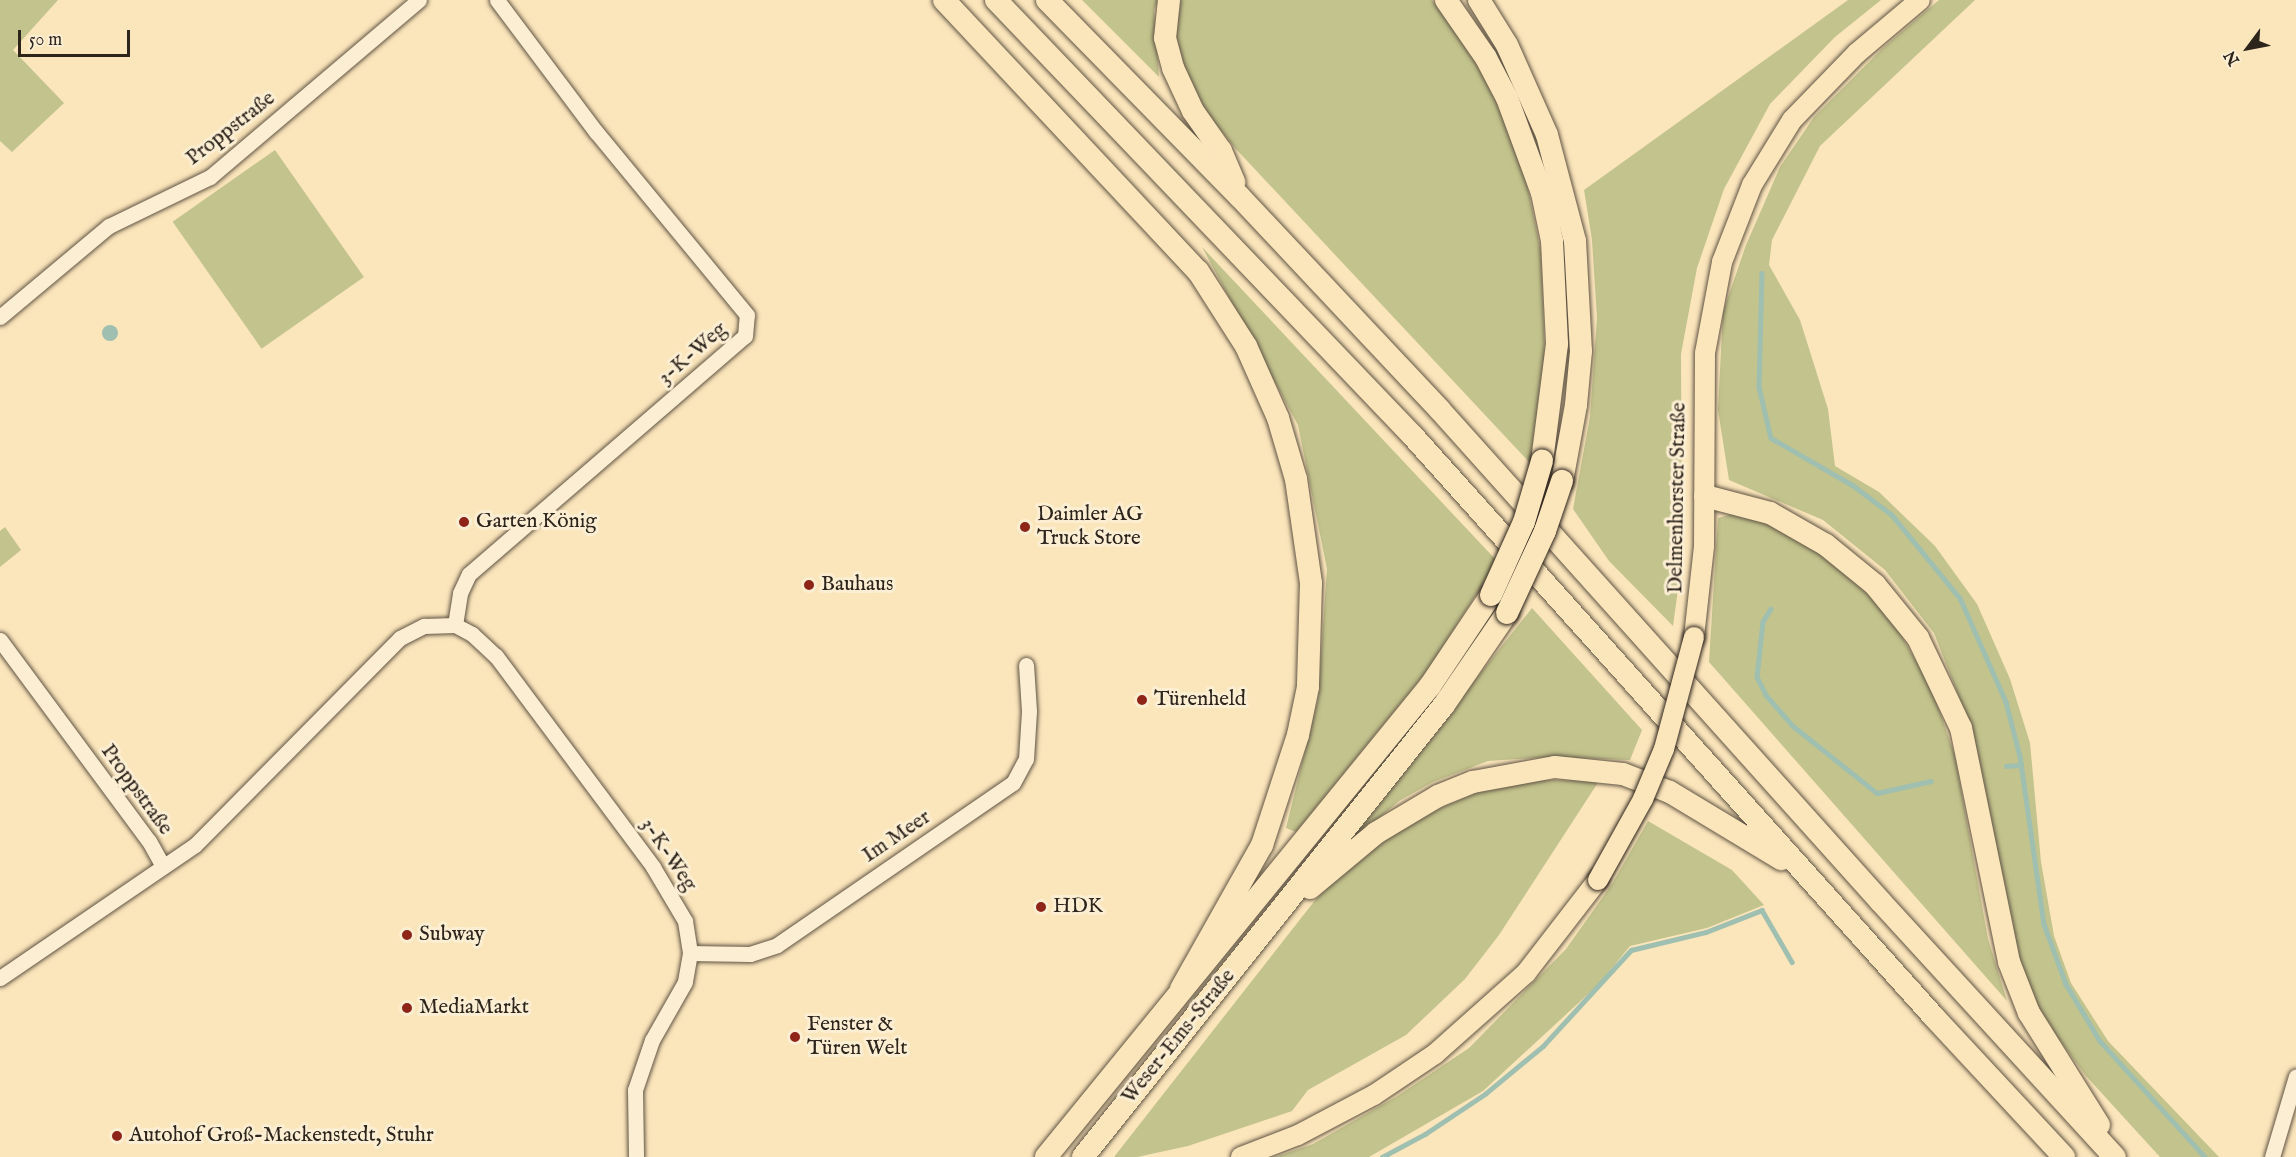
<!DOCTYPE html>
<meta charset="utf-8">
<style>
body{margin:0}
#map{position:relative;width:2296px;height:1157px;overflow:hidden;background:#fbe5bb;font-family:"IM FELL English",serif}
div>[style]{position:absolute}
.green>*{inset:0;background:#c3c38d;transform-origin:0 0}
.water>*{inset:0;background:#9fbfb0}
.round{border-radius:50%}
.stream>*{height:4.5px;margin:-2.25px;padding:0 2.25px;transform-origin:2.25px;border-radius:2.25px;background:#9fbfb0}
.roads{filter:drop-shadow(0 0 2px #605444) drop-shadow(0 0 2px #605444)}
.minor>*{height:15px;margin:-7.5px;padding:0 7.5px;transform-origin:7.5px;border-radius:7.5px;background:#fceed3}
.major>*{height:20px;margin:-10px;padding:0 10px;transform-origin:10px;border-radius:10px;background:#fbe5bb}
.highway>*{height:22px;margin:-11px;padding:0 11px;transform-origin:11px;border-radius:11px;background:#fbe5bb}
.bridges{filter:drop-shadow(0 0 2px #2d241c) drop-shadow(0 0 2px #2d241c)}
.major-bridge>*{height:20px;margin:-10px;padding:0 10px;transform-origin:10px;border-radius:10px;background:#fbe5bb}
.highway-bridge>*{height:22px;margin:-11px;padding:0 11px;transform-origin:11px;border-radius:11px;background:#fbe5bb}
.dots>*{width:16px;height:16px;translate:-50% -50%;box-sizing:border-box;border:3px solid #fceed3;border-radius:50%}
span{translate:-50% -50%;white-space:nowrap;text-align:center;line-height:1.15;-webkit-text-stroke:6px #fceed3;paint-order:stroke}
.street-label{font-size:21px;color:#2d241c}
.poi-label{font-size:21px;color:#2d241c}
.left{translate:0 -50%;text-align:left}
.north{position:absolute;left:2218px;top:18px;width:60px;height:60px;-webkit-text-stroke:4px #fceed3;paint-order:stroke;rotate:238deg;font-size:16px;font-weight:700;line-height:24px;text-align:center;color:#2d241c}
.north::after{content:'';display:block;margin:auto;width:21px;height:27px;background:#2d241c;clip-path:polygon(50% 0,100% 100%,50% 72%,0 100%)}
.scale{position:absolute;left:18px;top:30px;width:112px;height:27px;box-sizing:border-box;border:3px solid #2d241c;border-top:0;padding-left:8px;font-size:18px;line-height:21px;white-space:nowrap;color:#2d241c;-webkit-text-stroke:4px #fceed3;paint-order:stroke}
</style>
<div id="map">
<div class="green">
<i style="clip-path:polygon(0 0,58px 0,13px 50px,64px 103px,12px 152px,0 141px)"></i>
<i style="clip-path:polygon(1082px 0,1158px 0,1154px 10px,1159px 77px)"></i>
<i style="clip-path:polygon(1181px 0,1432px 0,1448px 18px,1487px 76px,1519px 146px,1541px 252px,1545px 359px,1530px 463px,1235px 148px,1201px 106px,1182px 70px,1174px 22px)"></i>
<i style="clip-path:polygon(1848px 0,1881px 0,1835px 37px,1770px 104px,1724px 189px,1697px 268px,1681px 354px,1682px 560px,1673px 626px,1609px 561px,1573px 509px,1590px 417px,1597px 318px,1592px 240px,1584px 190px)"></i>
<i style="clip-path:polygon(1939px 0,1975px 0,1820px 146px,1772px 240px,1769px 265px,1800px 320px,1828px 409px,1835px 466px,1879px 492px,1935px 546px,1977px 604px,2010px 679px,2030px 743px,2041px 862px,2054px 936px,2071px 983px,2108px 1041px,2219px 1157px,2160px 1157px,2086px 1076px,2042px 1016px,2014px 948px,1963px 707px,1934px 633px,1885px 570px,1823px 520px,1729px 480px,1718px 410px,1723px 312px,1746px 245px,1780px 167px,1814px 117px,1884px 47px)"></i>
<i style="left:275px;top:150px;width:155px;height:125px;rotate:55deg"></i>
<i style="clip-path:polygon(1202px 247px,1497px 561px,1430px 667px,1296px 832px,1286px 828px,1318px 699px,1327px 569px,1298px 425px)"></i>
<i style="clip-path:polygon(1736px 513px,1781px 528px,1833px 560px,1890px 616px,1932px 689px,1955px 756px,1988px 939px,2007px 1001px,1709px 662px,1718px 518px)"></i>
<i style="clip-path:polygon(5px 527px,21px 550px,0 567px,0 531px)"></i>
<i style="clip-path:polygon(1532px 608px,1642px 730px,1630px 760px,1551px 757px,1488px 761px,1433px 782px,1399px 801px,1340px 851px)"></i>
<i style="clip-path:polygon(1545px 780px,1599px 781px,1499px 935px,1465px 979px,1406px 1035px,1308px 1090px,1292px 1111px,1188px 1146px,1137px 1157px,1114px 1157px,1316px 899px,1356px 859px,1401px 825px,1490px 787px)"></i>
<i style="clip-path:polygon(1648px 821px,1732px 870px,1764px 905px,1707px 928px,1630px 946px,1599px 984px,1483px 1091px,1369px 1157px,1275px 1157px,1313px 1144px,1396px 1097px,1469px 1048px,1566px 949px,1612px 884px)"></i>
</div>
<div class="water">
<i class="round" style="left:102px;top:325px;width:16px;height:16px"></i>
</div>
<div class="stream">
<i style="left:1762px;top:273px;width:114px;rotate:91.5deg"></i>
<i style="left:1759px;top:387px;width:52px;rotate:76.8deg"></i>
<i style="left:1771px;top:438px;width:96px;rotate:30deg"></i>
<i style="left:1854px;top:486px;width:48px;rotate:37.3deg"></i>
<i style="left:1892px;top:515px;width:107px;rotate:50.7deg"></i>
<i style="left:1960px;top:598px;width:114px;rotate:66.1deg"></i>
<i style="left:2006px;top:702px;width:56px;rotate:75.5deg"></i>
<i style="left:2020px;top:756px;width:170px;rotate:81.9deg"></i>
<i style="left:2044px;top:924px;width:64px;rotate:69.9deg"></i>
<i style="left:2066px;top:984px;width:66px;rotate:59.2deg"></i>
<i style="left:2100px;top:1041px;width:156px;rotate:47.8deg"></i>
<i style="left:1771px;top:609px;width:15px;rotate:122deg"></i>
<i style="left:1763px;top:622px;width:55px;rotate:96.2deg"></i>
<i style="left:1757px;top:677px;width:20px;rotate:63deg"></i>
<i style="left:1766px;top:695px;width:40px;rotate:49deg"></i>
<i style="left:1792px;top:725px;width:109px;rotate:38.7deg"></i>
<i style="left:1877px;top:793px;width:55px;rotate:-12.5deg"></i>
<i style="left:2006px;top:766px;width:15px;rotate:-4deg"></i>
<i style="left:1382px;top:1157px;width:49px;rotate:-28.1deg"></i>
<i style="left:1425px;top:1134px;width:72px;rotate:-33.7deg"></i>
<i style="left:1485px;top:1094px;width:75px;rotate:-39.6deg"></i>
<i style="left:1543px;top:1046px;width:130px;rotate:-47.5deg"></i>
<i style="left:1631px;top:950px;width:77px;rotate:-13.5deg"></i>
<i style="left:1706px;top:932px;width:60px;rotate:-21.4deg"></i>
<i style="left:1762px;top:910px;width:60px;rotate:60deg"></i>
</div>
<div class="roads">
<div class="minor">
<i style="left:0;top:317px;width:142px;rotate:-39.9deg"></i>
<i style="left:109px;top:226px;width:112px;rotate:-25.9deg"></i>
<i style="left:210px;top:177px;width:274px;rotate:-40.3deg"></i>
<i style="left:455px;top:625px;width:19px;rotate:28deg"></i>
<i style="left:472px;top:634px;width:33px;rotate:43deg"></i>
<i style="left:496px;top:656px;width:263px;rotate:53.3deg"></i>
<i style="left:653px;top:867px;width:63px;rotate:59.3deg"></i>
<i style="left:685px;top:921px;width:32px;rotate:81deg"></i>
<i style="left:690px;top:953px;width:29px;rotate:100deg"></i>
<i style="left:685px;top:982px;width:67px;rotate:119.6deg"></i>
<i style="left:652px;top:1040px;width:53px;rotate:108.8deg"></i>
<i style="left:635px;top:1090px;width:67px;rotate:89.1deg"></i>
<i style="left:0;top:640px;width:250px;rotate:53.5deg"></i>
<i style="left:149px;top:841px;width:26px;rotate:61deg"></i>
<i style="left:690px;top:953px;width:60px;rotate:1deg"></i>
<i style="left:750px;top:954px;width:28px;rotate:-18deg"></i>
<i style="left:777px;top:945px;width:286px;rotate:-34.5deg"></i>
<i style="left:1013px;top:783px;width:27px;rotate:-62deg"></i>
<i style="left:1026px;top:759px;width:48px;rotate:-86.4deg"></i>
<i style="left:1029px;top:711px;width:46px;rotate:-93.7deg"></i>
<i style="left:0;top:978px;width:236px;rotate:-34.3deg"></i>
<i style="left:195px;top:845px;width:291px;rotate:-45.3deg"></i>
<i style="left:400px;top:638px;width:27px;rotate:-27deg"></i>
<i style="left:424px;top:626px;width:31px;rotate:-2deg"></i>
<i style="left:455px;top:625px;width:32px;rotate:-81deg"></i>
<i style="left:460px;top:593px;width:21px;rotate:-65deg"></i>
<i style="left:469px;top:574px;width:364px;rotate:-40.8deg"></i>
<i style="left:745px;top:336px;width:21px;rotate:-85deg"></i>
<i style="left:747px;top:315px;width:237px;rotate:-129.5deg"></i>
<i style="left:596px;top:132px;width:165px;rotate:-126.9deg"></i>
<i style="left:2272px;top:1157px;width:84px;rotate:-73.5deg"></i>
</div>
<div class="major">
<i style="left:1694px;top:637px;width:92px;rotate:-83.7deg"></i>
<i style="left:1704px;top:546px;width:193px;rotate:-89.7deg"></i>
<i style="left:1705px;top:353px;width:93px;rotate:-79.4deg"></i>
<i style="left:1722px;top:262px;width:83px;rotate:-68.7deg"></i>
<i style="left:1752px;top:185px;width:76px;rotate:-58.4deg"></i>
<i style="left:1792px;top:120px;width:93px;rotate:-45.9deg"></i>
<i style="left:1857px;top:53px;width:82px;rotate:-40.1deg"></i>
<i style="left:1241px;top:1157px;width:61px;rotate:-21.1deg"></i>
<i style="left:1298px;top:1135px;width:86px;rotate:-27.8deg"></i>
<i style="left:1374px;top:1095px;width:73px;rotate:-33.9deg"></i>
<i style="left:1435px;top:1054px;width:122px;rotate:-41.7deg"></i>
<i style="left:1526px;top:973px;width:118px;rotate:-52.3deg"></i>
</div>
<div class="highway">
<i style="left:944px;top:0;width:371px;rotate:46.9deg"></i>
<i style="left:1198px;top:271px;width:89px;rotate:57.4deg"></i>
<i style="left:1246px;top:346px;width:79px;rotate:66deg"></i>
<i style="left:1278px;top:418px;width:64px;rotate:73.6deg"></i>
<i style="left:1296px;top:479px;width:105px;rotate:81.8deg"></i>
<i style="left:1311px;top:583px;width:104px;rotate:91.7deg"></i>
<i style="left:1308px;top:687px;width:49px;rotate:101.8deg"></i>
<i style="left:1298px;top:735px;width:116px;rotate:108.1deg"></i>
<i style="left:1262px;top:845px;width:165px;rotate:119.4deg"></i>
<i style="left:996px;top:0;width:602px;rotate:46.28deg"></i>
<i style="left:1412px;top:435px;width:782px;rotate:48.11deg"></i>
<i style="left:1934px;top:1017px;width:191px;rotate:47.1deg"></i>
<i style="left:1047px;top:0;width:276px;rotate:45.6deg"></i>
<i style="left:1240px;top:197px;width:291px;rotate:46.8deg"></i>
<i style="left:1439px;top:409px;width:662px;rotate:48.12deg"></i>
<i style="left:1881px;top:902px;width:346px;rotate:47.5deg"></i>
<i style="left:1169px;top:0;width:38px;rotate:96deg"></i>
<i style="left:1165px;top:38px;width:31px;rotate:75deg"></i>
<i style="left:1173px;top:68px;width:47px;rotate:65.1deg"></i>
<i style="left:1193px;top:111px;width:49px;rotate:55deg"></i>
<i style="left:1221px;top:151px;width:34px;rotate:67deg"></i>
<i style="left:1446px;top:0;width:70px;rotate:55.4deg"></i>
<i style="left:1486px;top:58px;width:45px;rotate:62.3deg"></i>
<i style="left:1507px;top:98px;width:101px;rotate:69.8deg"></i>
<i style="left:1542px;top:193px;width:49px;rotate:78.2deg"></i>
<i style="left:1552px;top:241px;width:103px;rotate:87.2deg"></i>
<i style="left:1557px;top:344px;width:118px;rotate:97.3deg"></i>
<i style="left:1479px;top:0;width:53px;rotate:58.1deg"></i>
<i style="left:1507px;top:45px;width:98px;rotate:66deg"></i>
<i style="left:1547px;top:135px;width:110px;rotate:75.2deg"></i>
<i style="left:1575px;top:241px;width:110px;rotate:86.9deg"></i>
<i style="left:1581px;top:351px;width:54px;rotate:95.3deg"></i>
<i style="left:1576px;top:405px;width:77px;rotate:100.4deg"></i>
<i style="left:1705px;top:496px;width:67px;rotate:14.7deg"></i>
<i style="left:1770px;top:513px;width:64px;rotate:29.7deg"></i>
<i style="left:1826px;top:545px;width:63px;rotate:39.2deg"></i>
<i style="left:1875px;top:585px;width:68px;rotate:50.9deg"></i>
<i style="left:1918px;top:638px;width:100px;rotate:64.5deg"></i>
<i style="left:1961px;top:728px;width:239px;rotate:78.4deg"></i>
<i style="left:2009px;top:962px;width:55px;rotate:68.6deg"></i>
<i style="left:2029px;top:1013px;width:132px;rotate:58deg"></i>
<i style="left:1310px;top:888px;width:86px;rotate:-39.8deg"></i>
<i style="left:1376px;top:833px;width:72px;rotate:-30.8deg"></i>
<i style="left:1438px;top:796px;width:38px;rotate:-22deg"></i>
<i style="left:1473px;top:782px;width:83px;rotate:-10.4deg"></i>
<i style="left:1555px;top:767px;width:68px;rotate:5.9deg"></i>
<i style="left:1623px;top:774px;width:50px;rotate:21deg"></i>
<i style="left:1670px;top:792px;width:130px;rotate:31.1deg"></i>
<i style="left:1046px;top:1157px;width:608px;rotate:-50.81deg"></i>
<i style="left:1430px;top:686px;width:110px;rotate:-56.2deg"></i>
<i style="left:1083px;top:1157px;width:578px;rotate:-51.39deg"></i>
<i style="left:1444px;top:705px;width:112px;rotate:-55.6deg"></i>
</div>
</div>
<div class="bridges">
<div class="major-bridge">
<i style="left:1598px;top:880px;width:93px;rotate:-60.9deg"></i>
<i style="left:1643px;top:799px;width:54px;rotate:-67.2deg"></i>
<i style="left:1664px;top:749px;width:116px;rotate:-75deg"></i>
</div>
<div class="highway-bridge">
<i style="left:1491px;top:595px;width:80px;rotate:-65.7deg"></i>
<i style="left:1524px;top:522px;width:64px;rotate:-73.6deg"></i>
<i style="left:1507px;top:613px;width:90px;rotate:-65.1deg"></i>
<i style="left:1545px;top:531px;width:53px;rotate:-71.2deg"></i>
</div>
</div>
<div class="dots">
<i style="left:464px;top:522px;background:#8f2418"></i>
<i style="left:1025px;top:527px;background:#8f2418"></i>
<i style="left:809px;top:585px;background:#8f2418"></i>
<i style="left:1142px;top:700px;background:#8f2418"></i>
<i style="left:1041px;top:907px;background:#8f2418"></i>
<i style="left:407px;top:935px;background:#8f2418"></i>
<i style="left:407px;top:1008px;background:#8f2418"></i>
<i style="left:795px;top:1037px;background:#8f2418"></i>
<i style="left:117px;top:1136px;background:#8f2418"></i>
</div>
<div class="street-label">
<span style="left:231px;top:129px;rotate:-38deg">Proppstraße</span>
<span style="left:693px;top:354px;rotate:-41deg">3-K-Weg</span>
<span style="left:1678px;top:498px;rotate:-89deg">Delmenhorster Straße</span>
<span style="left:136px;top:790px;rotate:54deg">Proppstraße</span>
<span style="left:897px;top:837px;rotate:-34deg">Im Meer</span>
<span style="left:668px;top:855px;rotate:56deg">3-K-Weg</span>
<span style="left:1179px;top:1037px;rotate:-51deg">Weser-Ems-Straße</span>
</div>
<div class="poi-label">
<span class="left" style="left:1037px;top:527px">Daimler AG<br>Truck Store</span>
<span class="left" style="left:476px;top:522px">Garten König</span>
<span class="left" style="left:821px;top:585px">Bauhaus</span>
<span class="left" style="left:1154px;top:700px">Türenheld</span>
<span class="left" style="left:1053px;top:907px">HDK</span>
<span class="left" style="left:419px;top:935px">Subway</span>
<span class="left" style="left:419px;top:1008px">MediaMarkt</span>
<span class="left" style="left:807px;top:1037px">Fenster &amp;<br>Türen Welt</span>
<span class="left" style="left:129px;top:1136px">Autohof Groß-Mackenstedt, Stuhr</span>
</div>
<div class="north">N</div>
<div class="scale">50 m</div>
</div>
